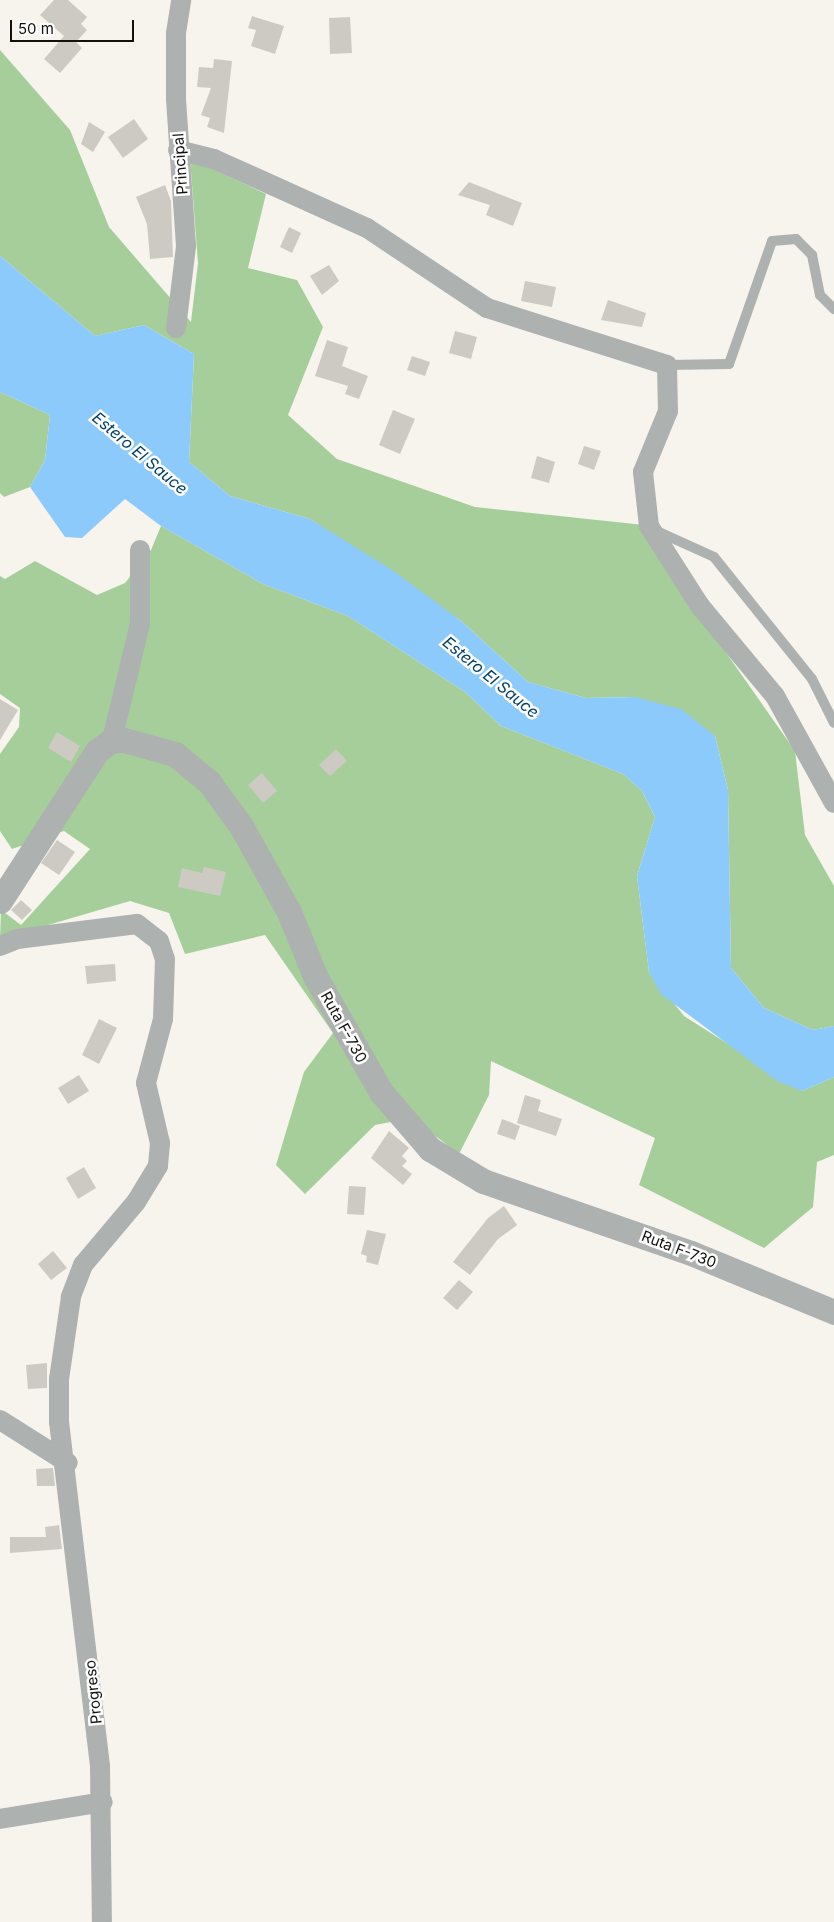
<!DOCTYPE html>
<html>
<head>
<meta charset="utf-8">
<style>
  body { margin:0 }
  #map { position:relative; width:834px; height:1922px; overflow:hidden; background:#f7f4ed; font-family:Inter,sans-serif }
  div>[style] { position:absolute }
  .green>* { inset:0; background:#a5ce9b }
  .water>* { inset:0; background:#8dcafc }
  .building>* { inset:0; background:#cdcac4 }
  .service>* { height:10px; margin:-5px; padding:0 5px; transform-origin:5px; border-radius:5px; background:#adb1af }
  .minor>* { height:20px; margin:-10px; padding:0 10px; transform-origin:10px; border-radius:10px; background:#adb1af }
  .tertiary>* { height:25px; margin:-12.5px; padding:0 12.5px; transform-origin:12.5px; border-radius:12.5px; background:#adb1af }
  span { translate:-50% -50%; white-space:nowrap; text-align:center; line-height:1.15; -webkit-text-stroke:5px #fff; paint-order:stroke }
  .street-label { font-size:15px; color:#12110f }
  .water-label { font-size:16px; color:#014168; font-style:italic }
  .scale { position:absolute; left:10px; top:20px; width:124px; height:22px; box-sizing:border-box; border:2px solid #12110f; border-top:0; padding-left:6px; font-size:15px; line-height:18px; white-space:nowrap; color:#12110f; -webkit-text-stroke:4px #fff; paint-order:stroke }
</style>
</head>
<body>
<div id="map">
  <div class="green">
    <i style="clip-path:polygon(0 50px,70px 130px,109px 227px,191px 322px,198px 263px,190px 158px,266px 194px,248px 268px,297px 280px,323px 327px,288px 415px,337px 459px,475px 507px,644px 525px,701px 617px,795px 751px,805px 835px,834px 886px,834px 1026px,813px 1030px,764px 1008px,731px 968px,728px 790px,715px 736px,634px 697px,586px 698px,528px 682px,460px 620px,310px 519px,230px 496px,189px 462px,194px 354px,144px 325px,95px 336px,0 256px)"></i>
    <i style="clip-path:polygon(0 392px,50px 415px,45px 460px,30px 487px,4px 497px,0 493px)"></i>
    <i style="clip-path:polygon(161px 526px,263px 584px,348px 616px,465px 692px,501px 726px,623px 774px,642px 791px,655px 817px,637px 876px,649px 972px,684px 1016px,802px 1091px,834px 1077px,834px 1155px,817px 1162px,813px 1207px,764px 1248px,639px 1185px,655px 1138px,491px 1061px,489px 1095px,459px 1154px,412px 1118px,375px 1125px,305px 1194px,276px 1165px,304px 1072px,333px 1033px,265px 935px,185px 954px,169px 913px,130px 901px,0 939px,1px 910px,21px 925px,90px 849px,64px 831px,12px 849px,0 831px,0 754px,19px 727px,20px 708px,0 694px,0 576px,5px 579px,35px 561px,97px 595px,125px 583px,151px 550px)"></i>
  </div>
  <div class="water">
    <i style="clip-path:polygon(0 256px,95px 336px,144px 325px,194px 354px,189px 462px,230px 496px,310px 519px,392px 570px,460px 620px,528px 682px,586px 698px,634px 697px,681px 709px,715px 736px,728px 790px,731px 968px,764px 1008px,813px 1030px,834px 1026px,834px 1077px,802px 1091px,777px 1081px,661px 994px,649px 972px,637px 876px,655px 817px,642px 791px,623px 774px,501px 726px,465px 692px,348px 616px,263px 584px,161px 526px,125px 499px,82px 538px,65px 537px,30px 487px,45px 460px,50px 415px,0 392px)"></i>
  </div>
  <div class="building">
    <i style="clip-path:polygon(54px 0,68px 0,87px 17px,81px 24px,87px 30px,76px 42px,82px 48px,60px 73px,44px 59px,64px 36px,40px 15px)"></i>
    <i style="clip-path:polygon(252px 16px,284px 26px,275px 54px,251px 46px,256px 30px,248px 28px)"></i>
    <i style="clip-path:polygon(350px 17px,352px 53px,330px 54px,329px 18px)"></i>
    <i style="clip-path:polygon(214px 59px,232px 61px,224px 133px,207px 127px,210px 118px,201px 115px,211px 88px,197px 87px,199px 67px,213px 68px)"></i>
    <i style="clip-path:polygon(134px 119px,148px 139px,123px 158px,108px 137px)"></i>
    <i style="clip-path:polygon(89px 122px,105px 132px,93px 152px,81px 144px)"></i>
    <i style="clip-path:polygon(469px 182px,522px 203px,513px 226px,486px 215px,490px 205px,458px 195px)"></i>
    <i style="clip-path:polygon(165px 185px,171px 201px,173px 257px,150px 259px,147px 224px,136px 197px)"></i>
    <i style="clip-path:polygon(289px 227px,301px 233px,292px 253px,280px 247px)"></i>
    <i style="clip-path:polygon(329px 265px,339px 281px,322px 295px,310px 276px)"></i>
    <i style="clip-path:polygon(525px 281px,556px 287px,552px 307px,521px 301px)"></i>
    <i style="clip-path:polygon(608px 300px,646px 313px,642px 327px,601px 320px)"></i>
    <i style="clip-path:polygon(455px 331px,477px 337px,471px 359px,449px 353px)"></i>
    <i style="clip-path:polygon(327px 340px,348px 347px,342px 366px,368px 376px,359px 399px,345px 394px,348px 386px,315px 376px)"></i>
    <i style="clip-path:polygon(412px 356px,430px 362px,425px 376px,407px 370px)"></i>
    <i style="clip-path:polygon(393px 410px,415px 419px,400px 454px,379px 445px)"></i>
    <i style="clip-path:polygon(584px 446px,601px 451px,594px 470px,578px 464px)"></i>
    <i style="clip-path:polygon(537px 456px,555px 462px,549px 483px,531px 478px)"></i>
    <i style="clip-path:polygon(0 699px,18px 710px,0 740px)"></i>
    <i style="clip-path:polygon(57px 732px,80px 746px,71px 762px,48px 748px)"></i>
    <i style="clip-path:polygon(336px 749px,347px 761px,330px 776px,319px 765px)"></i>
    <i style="clip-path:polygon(262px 773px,277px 791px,263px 803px,248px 785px)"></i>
    <i style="clip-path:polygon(57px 840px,75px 852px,59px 875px,41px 863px)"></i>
    <i style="clip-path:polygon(204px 867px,226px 872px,220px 896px,178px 887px,182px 868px,202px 873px)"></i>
    <i style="clip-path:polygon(21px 900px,32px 910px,22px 920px,11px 910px)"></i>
    <i style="clip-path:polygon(115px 964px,116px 981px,87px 984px,85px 966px)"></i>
    <i style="clip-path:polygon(99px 1019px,117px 1028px,99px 1064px,82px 1055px)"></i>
    <i style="clip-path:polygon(79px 1075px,89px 1091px,68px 1104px,58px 1088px)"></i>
    <i style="clip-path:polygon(525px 1095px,541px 1100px,538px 1111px,562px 1119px,556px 1136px,517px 1123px)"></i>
    <i style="clip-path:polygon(502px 1119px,520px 1126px,515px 1140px,497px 1134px)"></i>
    <i style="clip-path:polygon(389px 1131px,409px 1148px,402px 1156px,407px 1161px,402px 1166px,412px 1174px,403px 1185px,371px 1158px)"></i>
    <i style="clip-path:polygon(84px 1167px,96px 1188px,78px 1199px,66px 1178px)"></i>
    <i style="clip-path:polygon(349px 1186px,366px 1187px,364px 1215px,347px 1214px)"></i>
    <i style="clip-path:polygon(504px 1206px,517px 1225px,498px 1239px,470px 1275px,453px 1262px,488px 1218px)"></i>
    <i style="clip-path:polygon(367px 1230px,386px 1234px,378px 1265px,366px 1262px,367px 1256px,361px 1254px)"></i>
    <i style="clip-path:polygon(53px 1251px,67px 1268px,51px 1280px,38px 1264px)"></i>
    <i style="clip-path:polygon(459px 1280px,473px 1292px,457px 1310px,443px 1298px)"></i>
    <i style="clip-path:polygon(47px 1363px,47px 1388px,28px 1389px,26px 1365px)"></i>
    <i style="clip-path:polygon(53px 1468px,55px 1486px,37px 1486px,36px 1469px)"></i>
    <i style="clip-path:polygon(59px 1525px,62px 1549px,10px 1553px,10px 1537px,46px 1537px,45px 1527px)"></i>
  </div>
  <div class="service">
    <i style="left:667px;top:365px;width:62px;rotate:-0.9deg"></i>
    <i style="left:729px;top:364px;width:130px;rotate:-70.7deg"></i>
    <i style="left:772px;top:241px;width:24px;rotate:-5deg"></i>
    <i style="left:796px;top:239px;width:23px;rotate:45deg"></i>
    <i style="left:812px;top:255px;width:41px;rotate:78.7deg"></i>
    <i style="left:820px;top:295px;width:20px;rotate:45deg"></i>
    <i style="left:659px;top:532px;width:60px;rotate:24.4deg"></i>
    <i style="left:714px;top:557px;width:156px;rotate:51.2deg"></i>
    <i style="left:812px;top:679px;width:49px;rotate:63.4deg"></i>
  </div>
  <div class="minor">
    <i style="left:178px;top:150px;width:37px;rotate:14deg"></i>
    <i style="left:214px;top:159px;width:168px;rotate:24.3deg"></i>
    <i style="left:367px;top:228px;width:144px;rotate:33.7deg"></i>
    <i style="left:487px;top:308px;width:189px;rotate:17.6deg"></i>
    <i style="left:667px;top:365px;width:46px;rotate:88.8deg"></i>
    <i style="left:668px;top:411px;width:66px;rotate:112.3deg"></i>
    <i style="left:643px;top:472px;width:54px;rotate:83.7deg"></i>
    <i style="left:649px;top:526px;width:95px;rotate:57.5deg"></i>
    <i style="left:700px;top:606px;width:117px;rotate:50.2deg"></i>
    <i style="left:775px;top:696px;width:122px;rotate:61.1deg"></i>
    <i style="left:176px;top:328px;width:83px;rotate:-83deg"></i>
    <i style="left:186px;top:246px;width:147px;rotate:-93.9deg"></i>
    <i style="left:176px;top:99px;width:66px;rotate:-90deg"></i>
    <i style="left:176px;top:33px;width:33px;rotate:-81deg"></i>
    <i style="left:112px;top:740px;width:120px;rotate:-76.5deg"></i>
    <i style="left:140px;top:623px;width:73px;rotate:-90deg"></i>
    <i style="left:0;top:946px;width:18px;rotate:-22deg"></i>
    <i style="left:17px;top:939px;width:121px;rotate:-7.1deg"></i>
    <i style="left:137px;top:924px;width:28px;rotate:38deg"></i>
    <i style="left:159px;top:941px;width:19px;rotate:72deg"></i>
    <i style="left:165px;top:959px;width:60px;rotate:91.9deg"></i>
    <i style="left:163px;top:1019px;width:66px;rotate:104.9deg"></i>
    <i style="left:146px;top:1083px;width:62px;rotate:76.9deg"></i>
    <i style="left:160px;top:1143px;width:23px;rotate:95deg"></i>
    <i style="left:158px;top:1166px;width:42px;rotate:121.4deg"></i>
    <i style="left:136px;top:1202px;width:82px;rotate:130.1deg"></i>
    <i style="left:83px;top:1265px;width:34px;rotate:111deg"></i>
    <i style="left:71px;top:1297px;width:83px;rotate:98.3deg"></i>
    <i style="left:59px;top:1379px;width:43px;rotate:90deg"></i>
    <i style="left:59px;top:1422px;width:347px;rotate:83.2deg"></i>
    <i style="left:100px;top:1767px;width:155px;rotate:89.3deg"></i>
    <i style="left:0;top:1420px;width:80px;rotate:32.3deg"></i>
    <i style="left:0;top:1819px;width:104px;rotate:-9.4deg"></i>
  </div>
  <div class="tertiary">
    <i style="left:0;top:901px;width:179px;rotate:-57.1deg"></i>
    <i style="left:97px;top:751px;width:19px;rotate:-36deg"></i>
    <i style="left:112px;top:740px;width:12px"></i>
    <i style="left:124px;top:740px;width:53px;rotate:15.4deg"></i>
    <i style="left:175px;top:754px;width:44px;rotate:39.5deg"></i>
    <i style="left:209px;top:782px;width:54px;rotate:54deg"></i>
    <i style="left:241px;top:826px;width:98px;rotate:60.8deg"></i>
    <i style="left:289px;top:912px;width:71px;rotate:67.8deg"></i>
    <i style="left:316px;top:978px;width:131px;rotate:60.3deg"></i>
    <i style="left:381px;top:1092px;width:75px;rotate:49.3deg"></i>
    <i style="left:430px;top:1149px;width:62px;rotate:31.1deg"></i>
    <i style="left:483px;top:1181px;width:220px;rotate:19.1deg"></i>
    <i style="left:691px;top:1253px;width:155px;rotate:22.4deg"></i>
  </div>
  <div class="street-label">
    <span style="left:180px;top:164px;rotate:-94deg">Principal</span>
    <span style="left:344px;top:1027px;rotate:61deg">Ruta F-730</span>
    <span style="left:679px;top:1249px;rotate:21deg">Ruta F-730</span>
    <span style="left:93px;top:1692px;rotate:-96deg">Progreso</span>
  </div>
  <div class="water-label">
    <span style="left:140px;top:453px;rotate:40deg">Estero El Sauce</span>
    <span style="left:491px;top:677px;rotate:39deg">Estero El Sauce</span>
  </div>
  <div class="scale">50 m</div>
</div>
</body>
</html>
